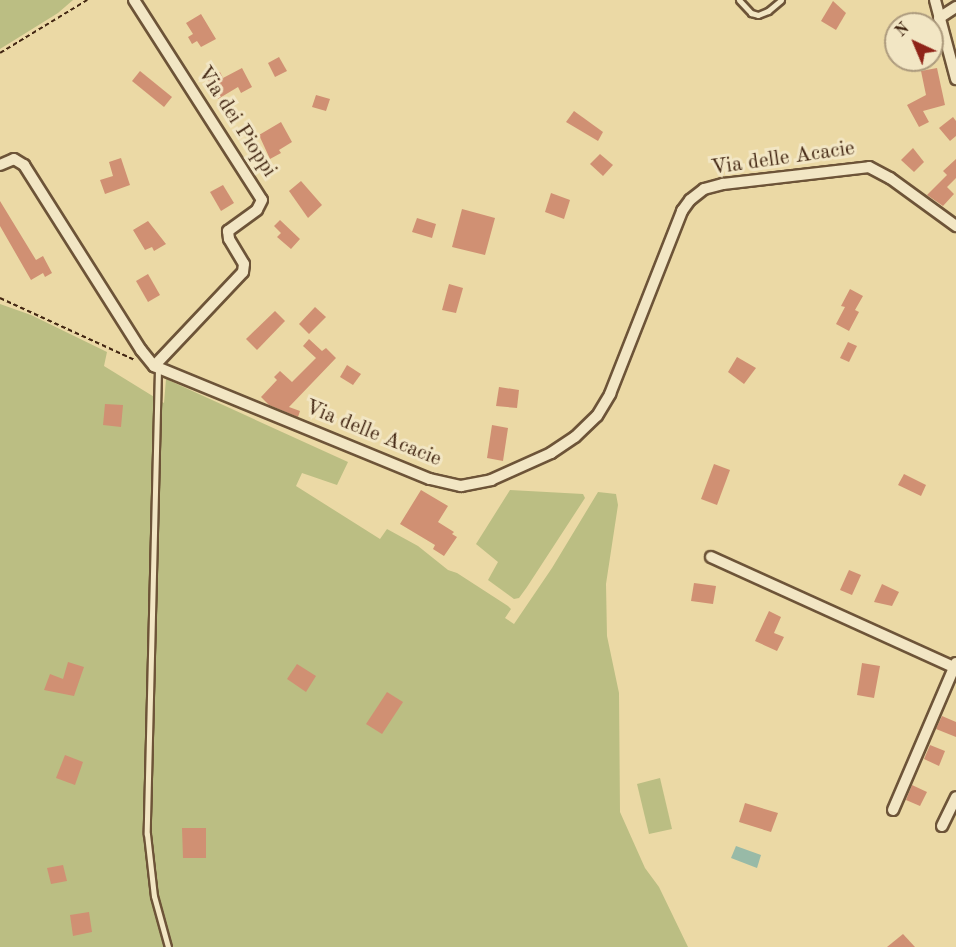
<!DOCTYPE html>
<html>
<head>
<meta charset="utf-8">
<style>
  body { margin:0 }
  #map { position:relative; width:956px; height:947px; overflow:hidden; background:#ebd9a5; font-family:"Old Standard TT",serif }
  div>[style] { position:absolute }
  .green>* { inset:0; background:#bbbe83 }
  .water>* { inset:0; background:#98baa7 }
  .building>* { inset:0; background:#d09073 }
  .path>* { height:1.5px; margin-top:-0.75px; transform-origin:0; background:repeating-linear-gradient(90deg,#432713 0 4.5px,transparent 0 7.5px) }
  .roads { filter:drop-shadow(2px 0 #6d5438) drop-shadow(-2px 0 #6d5438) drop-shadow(0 2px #6d5438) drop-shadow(0 -2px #6d5438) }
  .lane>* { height:5px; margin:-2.5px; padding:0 2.5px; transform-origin:2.5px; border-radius:2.5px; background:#f2e6c4 }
  .street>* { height:10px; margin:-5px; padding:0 5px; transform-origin:5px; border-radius:5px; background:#f2e6c4 }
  span { translate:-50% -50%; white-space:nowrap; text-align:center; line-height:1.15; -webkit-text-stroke:6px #f2e6c4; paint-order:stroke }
  .street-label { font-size:21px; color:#432713 }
  .north { position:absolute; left:884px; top:12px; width:60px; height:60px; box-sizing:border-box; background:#f2e6c4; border:2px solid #ac9a7d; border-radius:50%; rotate:316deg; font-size:16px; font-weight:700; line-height:24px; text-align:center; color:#432713 }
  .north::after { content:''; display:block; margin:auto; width:21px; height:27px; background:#8f2418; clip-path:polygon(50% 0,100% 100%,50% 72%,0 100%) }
</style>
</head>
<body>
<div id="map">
  <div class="green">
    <i style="clip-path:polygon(0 0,73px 0,58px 13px,0 49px)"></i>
    <i style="clip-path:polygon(0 304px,31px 315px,107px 352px,104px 366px,164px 403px,166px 379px,348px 462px,337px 485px,302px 473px,296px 486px,380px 539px,387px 529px,418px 546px,448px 570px,457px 573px,508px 606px,511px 609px,505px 618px,514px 624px,552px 568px,598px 492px,616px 494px,618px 505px,606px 584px,607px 636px,619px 693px,620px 812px,645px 868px,659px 887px,688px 947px,0 947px)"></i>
    <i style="clip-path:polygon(510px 490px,583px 494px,585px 498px,527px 587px,519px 598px,514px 599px,488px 580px,498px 562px,476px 544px)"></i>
    <i style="clip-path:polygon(660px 778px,672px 829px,649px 834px,637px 784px)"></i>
  </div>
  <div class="water">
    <i style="clip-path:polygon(736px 846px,761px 855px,757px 868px,731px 858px)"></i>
  </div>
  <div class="building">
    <i style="clip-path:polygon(833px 1px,846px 13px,836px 30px,821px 21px)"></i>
    <i style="clip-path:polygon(201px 14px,216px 39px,201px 47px,197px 41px,192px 44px,188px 37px,193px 34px,186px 23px)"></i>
    <i style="clip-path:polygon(279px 57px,287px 71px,275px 77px,268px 63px)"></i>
    <i style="clip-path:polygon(242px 68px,252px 87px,241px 93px,238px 87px,218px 99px,207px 79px,220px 72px,223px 78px)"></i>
    <i style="clip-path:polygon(937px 68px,945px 105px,923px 111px,929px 122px,919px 127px,907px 105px,926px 95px,921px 71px)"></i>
    <i style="clip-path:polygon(140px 71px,172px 97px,164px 107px,132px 81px)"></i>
    <i style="clip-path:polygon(316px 95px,330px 99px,326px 111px,312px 107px)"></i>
    <i style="clip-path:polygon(574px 111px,603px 132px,598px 141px,566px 122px)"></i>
    <i style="clip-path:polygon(953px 117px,956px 121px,956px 136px,950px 141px,939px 128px)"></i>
    <i style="clip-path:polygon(281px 122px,292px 142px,279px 150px,281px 153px,270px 159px,259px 135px)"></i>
    <i style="clip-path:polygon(913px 148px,924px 162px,914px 172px,901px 160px)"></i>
    <i style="clip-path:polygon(600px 154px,613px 165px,603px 176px,590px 164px)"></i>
    <i style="clip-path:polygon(121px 158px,130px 185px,105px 194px,100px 180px,113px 176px,109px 162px)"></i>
    <i style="clip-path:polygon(956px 159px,956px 178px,947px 187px,954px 194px,943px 206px,927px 195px,947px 175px,943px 171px)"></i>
    <i style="clip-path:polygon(301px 181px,322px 205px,308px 218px,289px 191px)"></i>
    <i style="clip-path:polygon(223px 185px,234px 203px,221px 211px,210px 192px)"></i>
    <i style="clip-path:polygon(551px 193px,570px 200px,564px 219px,545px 212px)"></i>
    <i style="clip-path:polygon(0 201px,36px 260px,43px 256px,52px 273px,45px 277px,43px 273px,31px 280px,0 226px)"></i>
    <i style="clip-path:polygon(462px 209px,495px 218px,485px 255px,452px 247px)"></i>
    <i style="clip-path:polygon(417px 218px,436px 224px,432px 238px,412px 232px)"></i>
    <i style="clip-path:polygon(280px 220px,300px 239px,291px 249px,277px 237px,281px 233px,274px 226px)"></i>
    <i style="clip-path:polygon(148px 221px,166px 244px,154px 251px,152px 247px,145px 250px,133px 230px)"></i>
    <i style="clip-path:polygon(148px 274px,160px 295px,148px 302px,136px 281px)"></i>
    <i style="clip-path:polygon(449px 284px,463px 288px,456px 313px,442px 310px)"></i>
    <i style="clip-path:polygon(850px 289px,863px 296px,855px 310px,859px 312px,849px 331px,836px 324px,845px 307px,841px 306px)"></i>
    <i style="clip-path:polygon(315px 307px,326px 317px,309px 334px,299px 324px)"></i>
    <i style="clip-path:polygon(275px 311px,285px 321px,257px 350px,246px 339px)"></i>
    <i style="clip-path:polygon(309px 339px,322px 351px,326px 348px,336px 358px,289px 407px,300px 411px,298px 417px,269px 405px,261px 397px,277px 380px,274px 377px,280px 371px,292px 382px,316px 358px,303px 346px)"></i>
    <i style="clip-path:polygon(848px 342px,857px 346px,849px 362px,840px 358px)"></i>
    <i style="clip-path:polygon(737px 357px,756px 368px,744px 384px,728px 372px)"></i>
    <i style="clip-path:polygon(347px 365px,361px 374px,353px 385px,340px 377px)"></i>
    <i style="clip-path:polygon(499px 387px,519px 390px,517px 408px,496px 406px)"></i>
    <i style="clip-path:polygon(105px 404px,123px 405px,121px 427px,103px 425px)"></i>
    <i style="clip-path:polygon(492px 425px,508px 428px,503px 461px,487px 458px)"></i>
    <i style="clip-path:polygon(714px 464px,730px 470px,717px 505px,701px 499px)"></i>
    <i style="clip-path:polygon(904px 474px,926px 485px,921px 496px,898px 485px)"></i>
    <i style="clip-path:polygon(421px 490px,448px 506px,438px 522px,454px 532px,452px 534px,457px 537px,444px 556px,433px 549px,435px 545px,400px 524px)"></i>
    <i style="clip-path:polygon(849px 570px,861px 575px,852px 595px,840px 590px)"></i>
    <i style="clip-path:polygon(694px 583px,716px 586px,713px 604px,691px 601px)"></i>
    <i style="clip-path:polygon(882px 584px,899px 592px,892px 606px,874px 602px)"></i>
    <i style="clip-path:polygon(769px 611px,781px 617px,774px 633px,784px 637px,777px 651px,755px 641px)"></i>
    <i style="clip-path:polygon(68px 662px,84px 667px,74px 696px,44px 690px,50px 674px,63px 679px)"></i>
    <i style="clip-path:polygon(862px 663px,880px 666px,874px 698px,857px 695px)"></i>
    <i style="clip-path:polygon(297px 664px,316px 676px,306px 692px,287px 679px)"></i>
    <i style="clip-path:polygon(387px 692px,403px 702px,382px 734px,366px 724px)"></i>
    <i style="clip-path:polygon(942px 716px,956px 722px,956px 737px,936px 729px)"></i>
    <i style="clip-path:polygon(930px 745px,945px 751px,939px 766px,924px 759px)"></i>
    <i style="clip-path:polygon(65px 755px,83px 762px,75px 785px,56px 778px)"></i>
    <i style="clip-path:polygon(912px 785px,927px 792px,920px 806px,906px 800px)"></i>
    <i style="clip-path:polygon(745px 803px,778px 813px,771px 832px,739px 822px)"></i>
    <i style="clip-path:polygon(182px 828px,206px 828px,206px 858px,183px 858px)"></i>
    <i style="clip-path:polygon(63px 865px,67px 881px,51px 884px,47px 868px)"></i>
    <i style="clip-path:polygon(89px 912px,92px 932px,73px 936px,70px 915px)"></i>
    <i style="clip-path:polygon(903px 934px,915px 947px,887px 947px)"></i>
  </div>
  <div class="path">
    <i style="left:0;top:53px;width:102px;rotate:-31.3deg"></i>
    <i style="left:0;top:298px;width:149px;rotate:24.7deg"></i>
  </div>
  <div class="roads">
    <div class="lane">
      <i style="left:739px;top:0;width:18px;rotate:47deg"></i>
      <i style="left:751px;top:13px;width:7px;rotate:16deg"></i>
      <i style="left:758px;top:15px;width:11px;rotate:-22deg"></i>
      <i style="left:768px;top:11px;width:17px;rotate:-40deg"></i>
      <i style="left:158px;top:369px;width:465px;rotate:91.4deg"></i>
      <i style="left:147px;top:834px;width:62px;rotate:83.6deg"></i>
      <i style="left:154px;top:896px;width:53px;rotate:74.6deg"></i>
    </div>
    <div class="street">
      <i style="left:134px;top:0;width:237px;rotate:57.4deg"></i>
      <i style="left:262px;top:200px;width:11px;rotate:117deg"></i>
      <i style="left:257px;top:210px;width:36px;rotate:144deg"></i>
      <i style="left:228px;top:231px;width:8px;rotate:83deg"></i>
      <i style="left:229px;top:239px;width:29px;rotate:59deg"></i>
      <i style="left:244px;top:264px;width:8px;rotate:97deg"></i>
      <i style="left:243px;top:272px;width:129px;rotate:133.4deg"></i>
      <i style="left:935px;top:0;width:82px;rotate:75.1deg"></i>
      <i style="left:939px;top:18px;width:20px;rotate:-33deg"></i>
      <i style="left:0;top:165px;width:15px;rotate:-23deg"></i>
      <i style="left:14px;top:159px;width:12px;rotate:31deg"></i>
      <i style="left:24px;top:165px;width:219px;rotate:57.7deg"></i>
      <i style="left:141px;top:350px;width:21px;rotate:51deg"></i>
      <i style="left:154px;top:366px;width:298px;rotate:22.3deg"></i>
      <i style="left:430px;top:479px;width:32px;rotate:13deg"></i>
      <i style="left:461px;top:486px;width:31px;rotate:-11deg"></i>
      <i style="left:491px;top:480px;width:66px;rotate:-24.2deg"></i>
      <i style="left:551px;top:453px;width:29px;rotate:-34deg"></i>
      <i style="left:575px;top:437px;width:30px;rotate:-44deg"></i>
      <i style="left:597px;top:416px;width:26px;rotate:-59deg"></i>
      <i style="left:610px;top:394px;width:197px;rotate:-68.5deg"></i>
      <i style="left:682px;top:211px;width:14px;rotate:-54deg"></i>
      <i style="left:690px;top:200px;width:18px;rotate:-38deg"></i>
      <i style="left:704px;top:189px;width:20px;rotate:-15deg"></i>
      <i style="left:723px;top:184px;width:147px;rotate:-6.6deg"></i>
      <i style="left:869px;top:167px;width:24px;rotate:28deg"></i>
      <i style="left:890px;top:178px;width:82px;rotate:36deg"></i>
      <i style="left:711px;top:557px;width:267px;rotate:24.4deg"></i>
      <i style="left:893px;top:810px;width:160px;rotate:-66.8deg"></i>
      <i style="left:942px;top:826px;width:32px;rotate:-64deg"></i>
    </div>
  </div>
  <div class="street-label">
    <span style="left:236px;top:122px;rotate:57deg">Via dei Pioppi</span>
    <span style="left:783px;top:159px;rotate:-8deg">Via delle Acacie</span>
    <span style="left:373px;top:434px;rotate:22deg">Via delle Acacie</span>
  </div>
  <div class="north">N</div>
</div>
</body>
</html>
